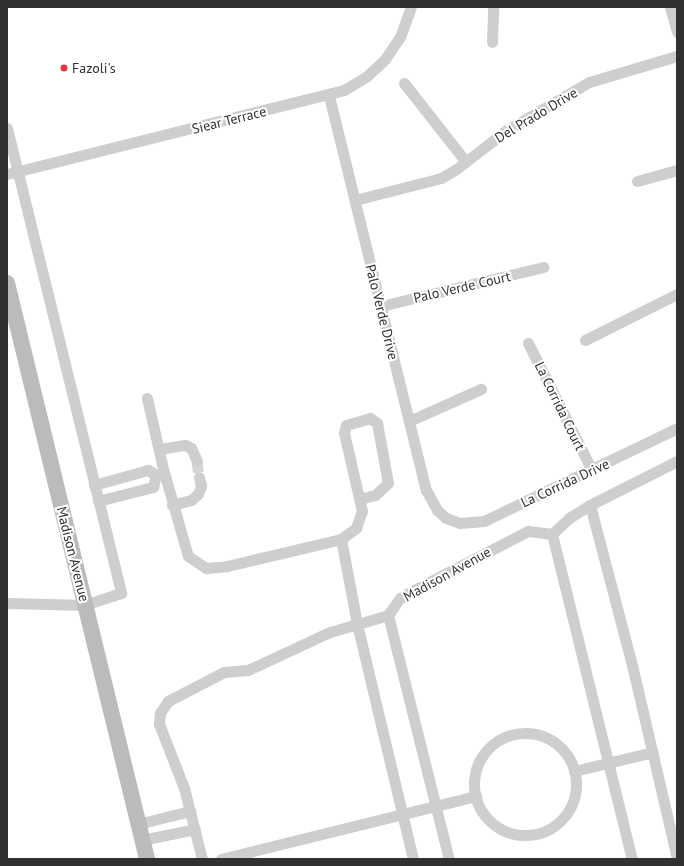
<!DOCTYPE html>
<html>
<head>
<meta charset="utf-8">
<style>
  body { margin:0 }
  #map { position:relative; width:684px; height:866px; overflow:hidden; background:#fff; font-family:"PT Sans",sans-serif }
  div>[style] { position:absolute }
  .street-tunnel>* { height:11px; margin-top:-5.5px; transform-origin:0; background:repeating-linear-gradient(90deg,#d6d6d6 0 11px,transparent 0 16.5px) }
  .street>* { height:11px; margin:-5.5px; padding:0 5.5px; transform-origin:5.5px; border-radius:5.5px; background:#cecece }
  .street>.ring { margin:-5.5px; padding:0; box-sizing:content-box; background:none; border:11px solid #cecece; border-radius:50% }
  .secondary>* { height:16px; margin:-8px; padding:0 8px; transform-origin:8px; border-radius:8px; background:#bbb }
  .dots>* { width:11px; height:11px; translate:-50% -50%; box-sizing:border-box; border:2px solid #fff; border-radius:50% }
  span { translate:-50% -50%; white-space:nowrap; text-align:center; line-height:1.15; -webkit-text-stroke:4px #fff; paint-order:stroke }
  .poi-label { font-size:14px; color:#313131 }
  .left { translate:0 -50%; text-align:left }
  .street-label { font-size:14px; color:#313131 }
  .frame { position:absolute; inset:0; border:8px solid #313131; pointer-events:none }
</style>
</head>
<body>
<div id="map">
  <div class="street-tunnel">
    <i style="left:197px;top:461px;width:16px;rotate:83deg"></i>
  </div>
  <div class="street">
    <i style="left:670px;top:7px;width:26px;rotate:74deg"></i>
    <i style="left:492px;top:42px;width:35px;rotate:-88deg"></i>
    <i style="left:404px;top:83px;width:100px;rotate:51.9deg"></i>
    <i style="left:329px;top:96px;width:406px;rotate:76.2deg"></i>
    <i style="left:426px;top:490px;width:23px;rotate:61deg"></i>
    <i style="left:437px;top:510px;width:12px;rotate:42deg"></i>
    <i style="left:446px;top:518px;width:15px;rotate:20deg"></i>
    <i style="left:460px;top:523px;width:24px;rotate:-5deg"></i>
    <i style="left:484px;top:521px;width:214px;rotate:-25.7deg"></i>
    <i style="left:7px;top:128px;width:479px;rotate:76.2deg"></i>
    <i style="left:121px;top:593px;width:38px;rotate:162deg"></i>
    <i style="left:85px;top:605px;width:78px;rotate:-178.5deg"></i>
    <i style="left:7px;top:174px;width:347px;rotate:-14deg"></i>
    <i style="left:344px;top:90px;width:27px;rotate:-31deg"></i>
    <i style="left:367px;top:76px;width:25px;rotate:-43deg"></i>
    <i style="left:385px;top:59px;width:27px;rotate:-56deg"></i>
    <i style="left:400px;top:37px;width:32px;rotate:-70deg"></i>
    <i style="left:637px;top:181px;width:41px;rotate:-15.4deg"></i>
    <i style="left:355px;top:200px;width:89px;rotate:-14.3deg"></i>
    <i style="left:441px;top:178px;width:16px;rotate:-30deg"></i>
    <i style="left:455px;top:170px;width:66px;rotate:-37.6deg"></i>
    <i style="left:507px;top:130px;width:95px;rotate:-30.3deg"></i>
    <i style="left:589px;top:82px;width:92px;rotate:-16.5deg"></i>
    <i style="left:381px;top:306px;width:167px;rotate:-13.5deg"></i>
    <i style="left:585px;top:340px;width:103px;rotate:-26.6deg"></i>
    <i style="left:528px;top:343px;width:142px;rotate:63.3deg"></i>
    <i style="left:409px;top:421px;width:79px;rotate:-24deg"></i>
    <i style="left:159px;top:449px;width:26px;rotate:-9deg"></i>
    <i style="left:185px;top:445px;width:7px;rotate:27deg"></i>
    <i style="left:191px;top:448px;width:14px;rotate:65deg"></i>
    <i style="left:164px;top:472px;width:87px;rotate:74.1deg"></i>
    <i style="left:188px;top:556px;width:22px;rotate:34deg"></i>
    <i style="left:206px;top:568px;width:21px;rotate:-5deg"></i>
    <i style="left:227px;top:566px;width:117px;rotate:-13.3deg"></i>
    <i style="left:341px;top:539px;width:86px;rotate:79.3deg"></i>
    <i style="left:357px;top:624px;width:242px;rotate:76.6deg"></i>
    <i style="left:94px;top:485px;width:56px;rotate:-15.5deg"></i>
    <i style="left:148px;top:470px;width:9px;rotate:32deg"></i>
    <i style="left:156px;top:475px;width:8px;rotate:-14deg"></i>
    <i style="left:164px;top:473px;width:77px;rotate:-102.8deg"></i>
    <i style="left:98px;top:501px;width:57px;rotate:-14.3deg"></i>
    <i style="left:153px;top:487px;width:12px;rotate:-76deg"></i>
    <i style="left:172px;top:505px;width:20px;rotate:-15deg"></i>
    <i style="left:191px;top:500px;width:9px;rotate:-41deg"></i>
    <i style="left:198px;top:494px;width:9px;rotate:-69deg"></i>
    <i style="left:201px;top:486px;width:9px;rotate:-103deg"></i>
    <i style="left:590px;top:505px;width:165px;rotate:75.3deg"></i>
    <i style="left:632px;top:665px;width:198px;rotate:76.9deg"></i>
    <i style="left:552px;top:534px;width:335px;rotate:76.2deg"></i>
    <i style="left:341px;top:539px;width:19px;rotate:-36deg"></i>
    <i style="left:356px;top:528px;width:18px;rotate:-71deg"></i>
    <i style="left:362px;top:511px;width:80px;rotate:-103deg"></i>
    <i style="left:344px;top:433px;width:8px;rotate:-76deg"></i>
    <i style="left:346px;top:425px;width:25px;rotate:-16deg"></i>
    <i style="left:370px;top:418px;width:9px;rotate:36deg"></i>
    <i style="left:377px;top:423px;width:61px;rotate:79.6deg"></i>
    <i style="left:388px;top:483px;width:18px;rotate:137deg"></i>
    <i style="left:375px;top:495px;width:16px;rotate:165deg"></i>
    <i style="left:388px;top:615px;width:252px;rotate:76deg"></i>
    <i class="ring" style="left:474px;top:733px;width:91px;height:91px"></i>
    <i style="left:574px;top:771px;width:81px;rotate:-13.5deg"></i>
    <i style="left:138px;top:824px;width:54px;rotate:-14deg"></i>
    <i style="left:142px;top:840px;width:54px;rotate:-11.7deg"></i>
    <i style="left:202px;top:859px;width:73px;rotate:-104.2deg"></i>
    <i style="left:184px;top:788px;width:69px;rotate:-111.3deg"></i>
    <i style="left:159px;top:724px;width:11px;rotate:-85deg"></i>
    <i style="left:160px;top:713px;width:14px;rotate:-56deg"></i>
    <i style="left:168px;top:701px;width:63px;rotate:-27.4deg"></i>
    <i style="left:224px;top:672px;width:24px;rotate:-5deg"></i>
    <i style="left:248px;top:670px;width:90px;rotate:-24.9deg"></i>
    <i style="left:330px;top:632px;width:60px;rotate:-16.3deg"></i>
    <i style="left:388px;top:615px;width:21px;rotate:-55deg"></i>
    <i style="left:400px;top:598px;width:16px;rotate:-30deg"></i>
    <i style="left:414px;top:590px;width:128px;rotate:-27.4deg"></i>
    <i style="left:528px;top:531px;width:24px;rotate:7deg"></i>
    <i style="left:552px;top:534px;width:23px;rotate:-43deg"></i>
    <i style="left:569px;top:518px;width:25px;rotate:-32deg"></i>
    <i style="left:590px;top:505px;width:97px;rotate:-26.8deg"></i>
    <i style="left:221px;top:859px;width:263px;rotate:-13.9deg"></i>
  </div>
  <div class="secondary">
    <i style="left:7px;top:283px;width:593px;rotate:76.34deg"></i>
  </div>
  <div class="dots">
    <i style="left:64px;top:68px;background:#e4363e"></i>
  </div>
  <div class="poi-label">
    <span class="left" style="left:72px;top:68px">Fazoli's</span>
  </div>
  <div class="street-label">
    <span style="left:536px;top:115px;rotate:-31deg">Del Prado Drive</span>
    <span style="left:229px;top:120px;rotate:-14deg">Siear Terrace</span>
    <span style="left:462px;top:287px;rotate:-13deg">Palo Verde Court</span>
    <span style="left:382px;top:312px;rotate:76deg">Palo Verde Drive</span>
    <span style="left:560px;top:406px;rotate:64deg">La Corrida Court</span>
    <span style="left:565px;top:483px;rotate:-25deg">La Corrida Drive</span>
    <span style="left:73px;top:554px;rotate:76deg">Madison Avenue</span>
    <span style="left:447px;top:574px;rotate:-29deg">Madison Avenue</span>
  </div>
  <div class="frame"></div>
</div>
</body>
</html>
